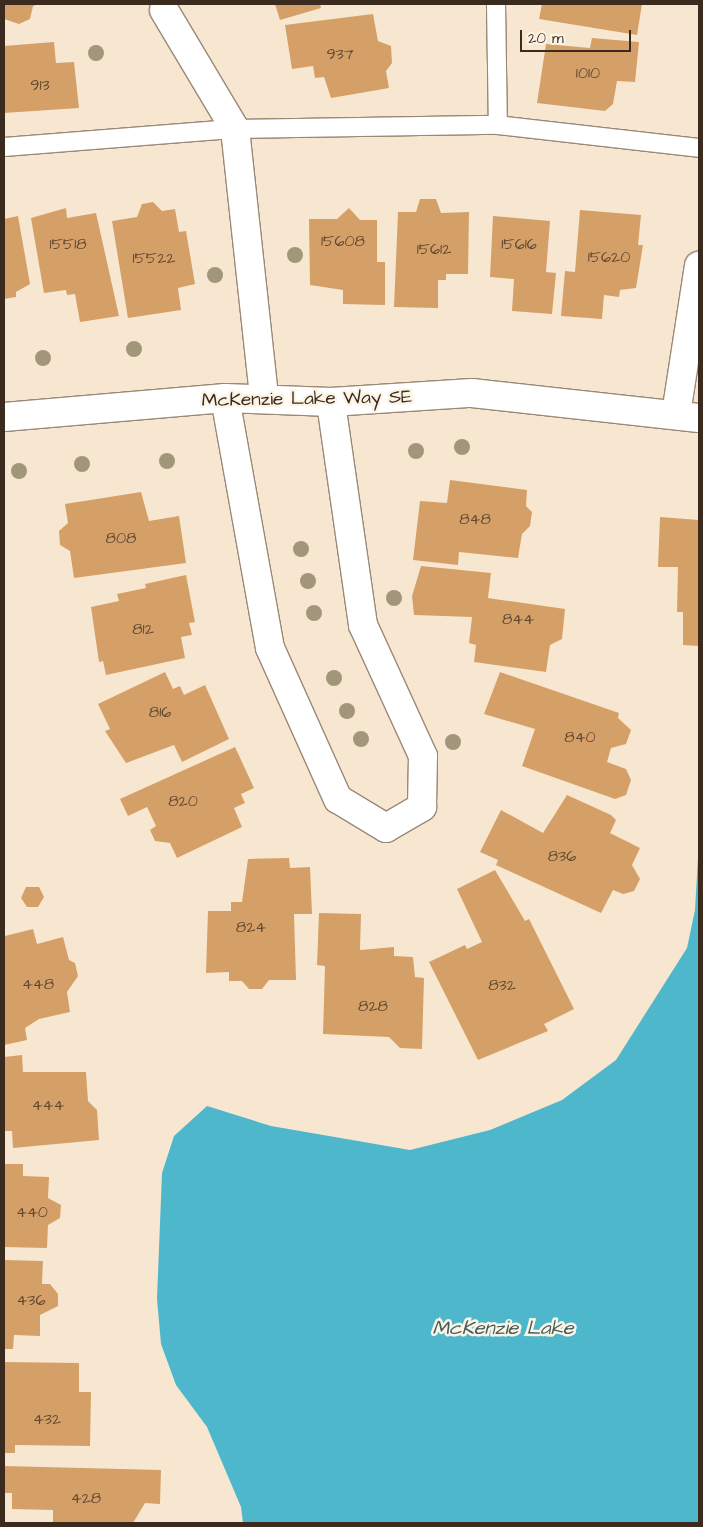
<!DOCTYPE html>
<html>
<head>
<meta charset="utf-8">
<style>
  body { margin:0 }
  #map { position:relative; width:703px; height:1527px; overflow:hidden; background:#f8e7d0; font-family:"Architects Daughter",sans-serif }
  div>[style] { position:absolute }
  .water>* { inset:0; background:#4eb7cc }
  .building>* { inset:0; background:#d5a068 }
  .roads { filter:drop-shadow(1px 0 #9a8877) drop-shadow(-1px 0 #9a8877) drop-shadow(0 1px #9a8877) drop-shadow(0 -1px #9a8877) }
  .service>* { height:18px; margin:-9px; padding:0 9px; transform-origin:9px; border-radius:9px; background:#fff }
  .minor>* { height:28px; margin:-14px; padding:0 14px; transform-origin:14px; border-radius:14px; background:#fff }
  .tertiary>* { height:28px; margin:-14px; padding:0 14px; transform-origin:14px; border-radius:14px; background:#fff }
  .trees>* { width:16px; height:16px; margin:-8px; border-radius:50%; background:#a1967a }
  span { translate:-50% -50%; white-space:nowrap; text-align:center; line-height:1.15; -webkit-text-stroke:5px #fcf5e5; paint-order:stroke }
  .number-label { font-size:16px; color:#624830 }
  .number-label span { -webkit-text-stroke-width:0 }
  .street-label { font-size:19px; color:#3b2a1e }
  .water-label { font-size:20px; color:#425b5b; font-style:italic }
  .frame { position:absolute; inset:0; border:5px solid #3b2a1e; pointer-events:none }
  .scale { position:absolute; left:520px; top:30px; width:111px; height:22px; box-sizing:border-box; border:2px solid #3b2a1e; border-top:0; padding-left:6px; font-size:15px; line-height:18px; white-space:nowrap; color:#3b2a1e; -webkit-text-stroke:4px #fcf5e5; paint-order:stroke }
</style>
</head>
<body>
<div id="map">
  <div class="water">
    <i style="clip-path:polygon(699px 840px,699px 1523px,243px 1523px,241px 1507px,207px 1427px,176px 1385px,161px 1344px,157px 1299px,162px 1173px,174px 1136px,207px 1106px,271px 1126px,410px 1150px,490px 1130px,562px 1100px,616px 1060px,687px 948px,695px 910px)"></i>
  </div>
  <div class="building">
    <i style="clip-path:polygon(4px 4px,39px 4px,33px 6px,30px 19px,19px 24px,4px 19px)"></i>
    <i style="clip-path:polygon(275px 4px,320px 4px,321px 8px,280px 20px)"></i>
    <i style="clip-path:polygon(542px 4px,642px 4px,637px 35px,539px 19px)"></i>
    <i style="clip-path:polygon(373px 14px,378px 41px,391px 46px,392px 63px,386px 71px,389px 88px,331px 98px,324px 77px,315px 78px,313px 66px,292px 69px,285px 25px)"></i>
    <i style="clip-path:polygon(592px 38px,639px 42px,635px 82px,617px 81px,613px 104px,605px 111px,537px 103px,546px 44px,590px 48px)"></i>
    <i style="clip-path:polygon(54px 42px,56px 63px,74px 62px,79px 108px,4px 113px,4px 46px)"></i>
    <i style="clip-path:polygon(420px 199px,436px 199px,441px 213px,469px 212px,468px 274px,446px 274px,446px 280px,438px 280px,438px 308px,394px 307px,398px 212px,416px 212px)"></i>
    <i style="clip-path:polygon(153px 202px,162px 211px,175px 209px,179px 232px,186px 231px,195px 284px,178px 288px,181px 310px,128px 318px,112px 221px,137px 217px,142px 204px)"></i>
    <i style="clip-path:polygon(66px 208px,67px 218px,96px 213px,119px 316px,80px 322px,75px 294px,67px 295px,66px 290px,44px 293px,31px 218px)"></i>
    <i style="clip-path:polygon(349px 208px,360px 220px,377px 220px,377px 262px,385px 262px,385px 305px,343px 304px,343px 290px,310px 285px,309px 219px,337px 219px)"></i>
    <i style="clip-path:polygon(580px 210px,641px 215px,638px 245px,643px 245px,636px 288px,620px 290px,619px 297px,604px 295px,602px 319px,561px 316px,565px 271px,575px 272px)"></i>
    <i style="clip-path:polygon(18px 216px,30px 284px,16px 292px,16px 297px,4px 299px,4px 219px)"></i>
    <i style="clip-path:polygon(493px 216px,550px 221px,546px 272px,556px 273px,552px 314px,512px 311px,514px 279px,490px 277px)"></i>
    <i style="clip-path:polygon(450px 480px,527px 490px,526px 506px,532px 512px,530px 526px,522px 534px,518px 558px,459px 552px,458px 565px,413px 560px,420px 501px,447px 503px)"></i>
    <i style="clip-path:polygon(141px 492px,149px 521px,179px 516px,186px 563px,74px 578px,70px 551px,60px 545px,59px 531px,68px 523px,65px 504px)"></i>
    <i style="clip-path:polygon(660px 517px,699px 520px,699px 646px,683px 645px,683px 612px,677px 612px,678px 567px,658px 567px)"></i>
    <i style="clip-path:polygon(421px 566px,491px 573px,488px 598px,565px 609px,562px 639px,550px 645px,546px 672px,474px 662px,476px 645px,469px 643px,472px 617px,414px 615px,412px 596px)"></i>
    <i style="clip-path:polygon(186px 575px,195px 622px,189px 623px,192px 635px,181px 637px,185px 658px,106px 675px,103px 661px,99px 662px,91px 607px,119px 601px,117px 594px,146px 588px,145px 584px)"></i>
    <i style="clip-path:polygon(165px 672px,173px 689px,180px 686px,184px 695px,205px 685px,229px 739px,182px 762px,174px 745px,126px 763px,105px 731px,110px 729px,98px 704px)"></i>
    <i style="clip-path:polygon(500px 672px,619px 713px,618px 718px,631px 730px,626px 744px,611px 748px,607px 762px,626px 769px,631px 780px,626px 795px,615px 799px,522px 766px,535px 729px,484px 714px)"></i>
    <i style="clip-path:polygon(235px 747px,254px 788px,241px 794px,245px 803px,234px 808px,242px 827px,177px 858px,170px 843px,155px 841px,150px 830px,156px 826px,147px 807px,128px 816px,120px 799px)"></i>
    <i style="clip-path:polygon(567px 795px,611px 815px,616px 820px,610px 833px,640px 848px,632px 865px,640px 879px,634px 891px,623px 894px,613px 890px,601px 913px,496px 865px,498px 860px,480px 852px,501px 810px,543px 833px)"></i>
    <i style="clip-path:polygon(289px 858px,290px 868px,310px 867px,312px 914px,294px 914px,296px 980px,269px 980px,262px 989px,249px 989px,242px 981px,229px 981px,229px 972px,206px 973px,208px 911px,231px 911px,231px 902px,242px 902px,248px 859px)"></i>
    <i style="clip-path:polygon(495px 870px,525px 921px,529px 919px,574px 1009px,544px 1024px,548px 1031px,478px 1060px,429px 962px,465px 945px,467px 949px,482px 942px,457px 889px)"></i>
    <i style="clip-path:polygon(26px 887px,39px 887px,44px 897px,38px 907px,27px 907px,21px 898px)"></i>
    <i style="clip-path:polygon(319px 913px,361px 914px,360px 950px,394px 947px,394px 956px,413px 957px,415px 977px,424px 978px,422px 1049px,400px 1048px,389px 1037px,323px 1034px,325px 966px,317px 965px)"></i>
    <i style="clip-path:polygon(33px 929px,37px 944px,63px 937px,69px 960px,75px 963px,78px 976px,67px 992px,70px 1012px,39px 1019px,25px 1028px,27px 1040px,4px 1045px,5px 936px)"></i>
    <i style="clip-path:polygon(22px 1055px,23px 1072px,86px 1072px,88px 1101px,97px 1110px,99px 1140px,13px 1148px,12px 1131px,5px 1131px,4px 1057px)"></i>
    <i style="clip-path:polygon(4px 1164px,23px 1164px,23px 1176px,49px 1177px,48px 1198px,61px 1205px,60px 1218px,48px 1225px,47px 1248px,4px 1247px)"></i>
    <i style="clip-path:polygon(4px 1260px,43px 1261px,42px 1284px,50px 1284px,58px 1294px,58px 1306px,40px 1315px,40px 1336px,14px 1335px,13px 1349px,4px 1349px)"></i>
    <i style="clip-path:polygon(4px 1362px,79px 1363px,79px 1392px,91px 1392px,90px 1446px,15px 1445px,15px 1453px,4px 1453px)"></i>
    <i style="clip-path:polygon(4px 1466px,161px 1470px,160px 1504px,145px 1503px,133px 1523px,53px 1523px,53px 1510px,12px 1509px,12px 1493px,4px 1493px)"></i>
  </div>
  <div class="roads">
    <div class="service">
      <i style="left:496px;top:4px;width:121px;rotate:89.1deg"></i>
      <i style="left:4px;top:147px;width:232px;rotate:-4.5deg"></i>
      <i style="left:235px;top:129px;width:263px;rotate:-0.9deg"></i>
      <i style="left:498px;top:125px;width:202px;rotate:6.5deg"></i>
    </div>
    <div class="minor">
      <i style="left:164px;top:10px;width:139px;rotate:59.2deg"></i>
      <i style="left:235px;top:129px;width:271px;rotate:83.8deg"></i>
      <i style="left:225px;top:398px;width:254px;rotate:79.8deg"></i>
      <i style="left:270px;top:648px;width:166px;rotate:65.8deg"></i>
      <i style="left:338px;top:799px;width:56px;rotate:31.1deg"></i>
      <i style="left:386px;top:828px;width:42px;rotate:-30.3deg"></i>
      <i style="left:422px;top:807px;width:51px;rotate:-88.9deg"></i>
      <i style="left:423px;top:756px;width:144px;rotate:-114.6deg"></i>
      <i style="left:363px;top:625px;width:225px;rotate:-98.2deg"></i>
      <i style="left:676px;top:414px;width:150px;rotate:-81.2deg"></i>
    </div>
    <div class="tertiary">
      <i style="left:4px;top:417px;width:222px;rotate:-4.9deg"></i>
      <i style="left:225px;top:398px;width:106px;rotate:2.2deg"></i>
      <i style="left:331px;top:402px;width:141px;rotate:-3.7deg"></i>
      <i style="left:472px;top:393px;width:228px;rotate:6.3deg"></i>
    </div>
  </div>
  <div class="trees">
    <i style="left:96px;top:53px"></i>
    <i style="left:295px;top:255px"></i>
    <i style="left:215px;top:275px"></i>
    <i style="left:134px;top:349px"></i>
    <i style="left:43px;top:358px"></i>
    <i style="left:462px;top:447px"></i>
    <i style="left:416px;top:451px"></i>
    <i style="left:167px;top:461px"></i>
    <i style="left:82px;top:464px"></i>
    <i style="left:19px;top:471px"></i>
    <i style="left:301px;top:549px"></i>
    <i style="left:308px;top:581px"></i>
    <i style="left:394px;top:598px"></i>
    <i style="left:314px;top:613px"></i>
    <i style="left:334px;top:678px"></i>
    <i style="left:347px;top:711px"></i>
    <i style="left:361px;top:739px"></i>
    <i style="left:453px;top:742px"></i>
  </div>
  <div class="number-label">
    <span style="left:340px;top:54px">937</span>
    <span style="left:588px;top:73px">1010</span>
    <span style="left:40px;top:85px">913</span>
    <span style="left:343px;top:241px">15608</span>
    <span style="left:68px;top:244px">15518</span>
    <span style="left:519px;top:244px">15616</span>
    <span style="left:434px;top:249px">15612</span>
    <span style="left:609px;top:257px">15620</span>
    <span style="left:154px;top:258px">15522</span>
    <span style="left:475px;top:519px">848</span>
    <span style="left:121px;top:538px">808</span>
    <span style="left:518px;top:619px">844</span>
    <span style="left:143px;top:629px">812</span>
    <span style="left:160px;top:712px">816</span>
    <span style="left:580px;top:737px">840</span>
    <span style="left:183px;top:801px">820</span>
    <span style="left:562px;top:856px">836</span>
    <span style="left:251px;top:927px">824</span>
    <span style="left:38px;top:984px">448</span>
    <span style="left:502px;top:985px">832</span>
    <span style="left:373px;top:1006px">828</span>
    <span style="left:48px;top:1105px">444</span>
    <span style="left:32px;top:1212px">440</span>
    <span style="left:31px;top:1300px">436</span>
    <span style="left:47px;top:1419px">432</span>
    <span style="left:86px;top:1498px">428</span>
  </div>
  <div class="street-label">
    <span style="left:307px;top:399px;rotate:-1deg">McKenzie Lake Way SE</span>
  </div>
  <div class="water-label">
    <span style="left:503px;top:1328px">McKenzie Lake</span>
  </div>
  <div class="frame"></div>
  <div class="scale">20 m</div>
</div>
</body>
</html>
